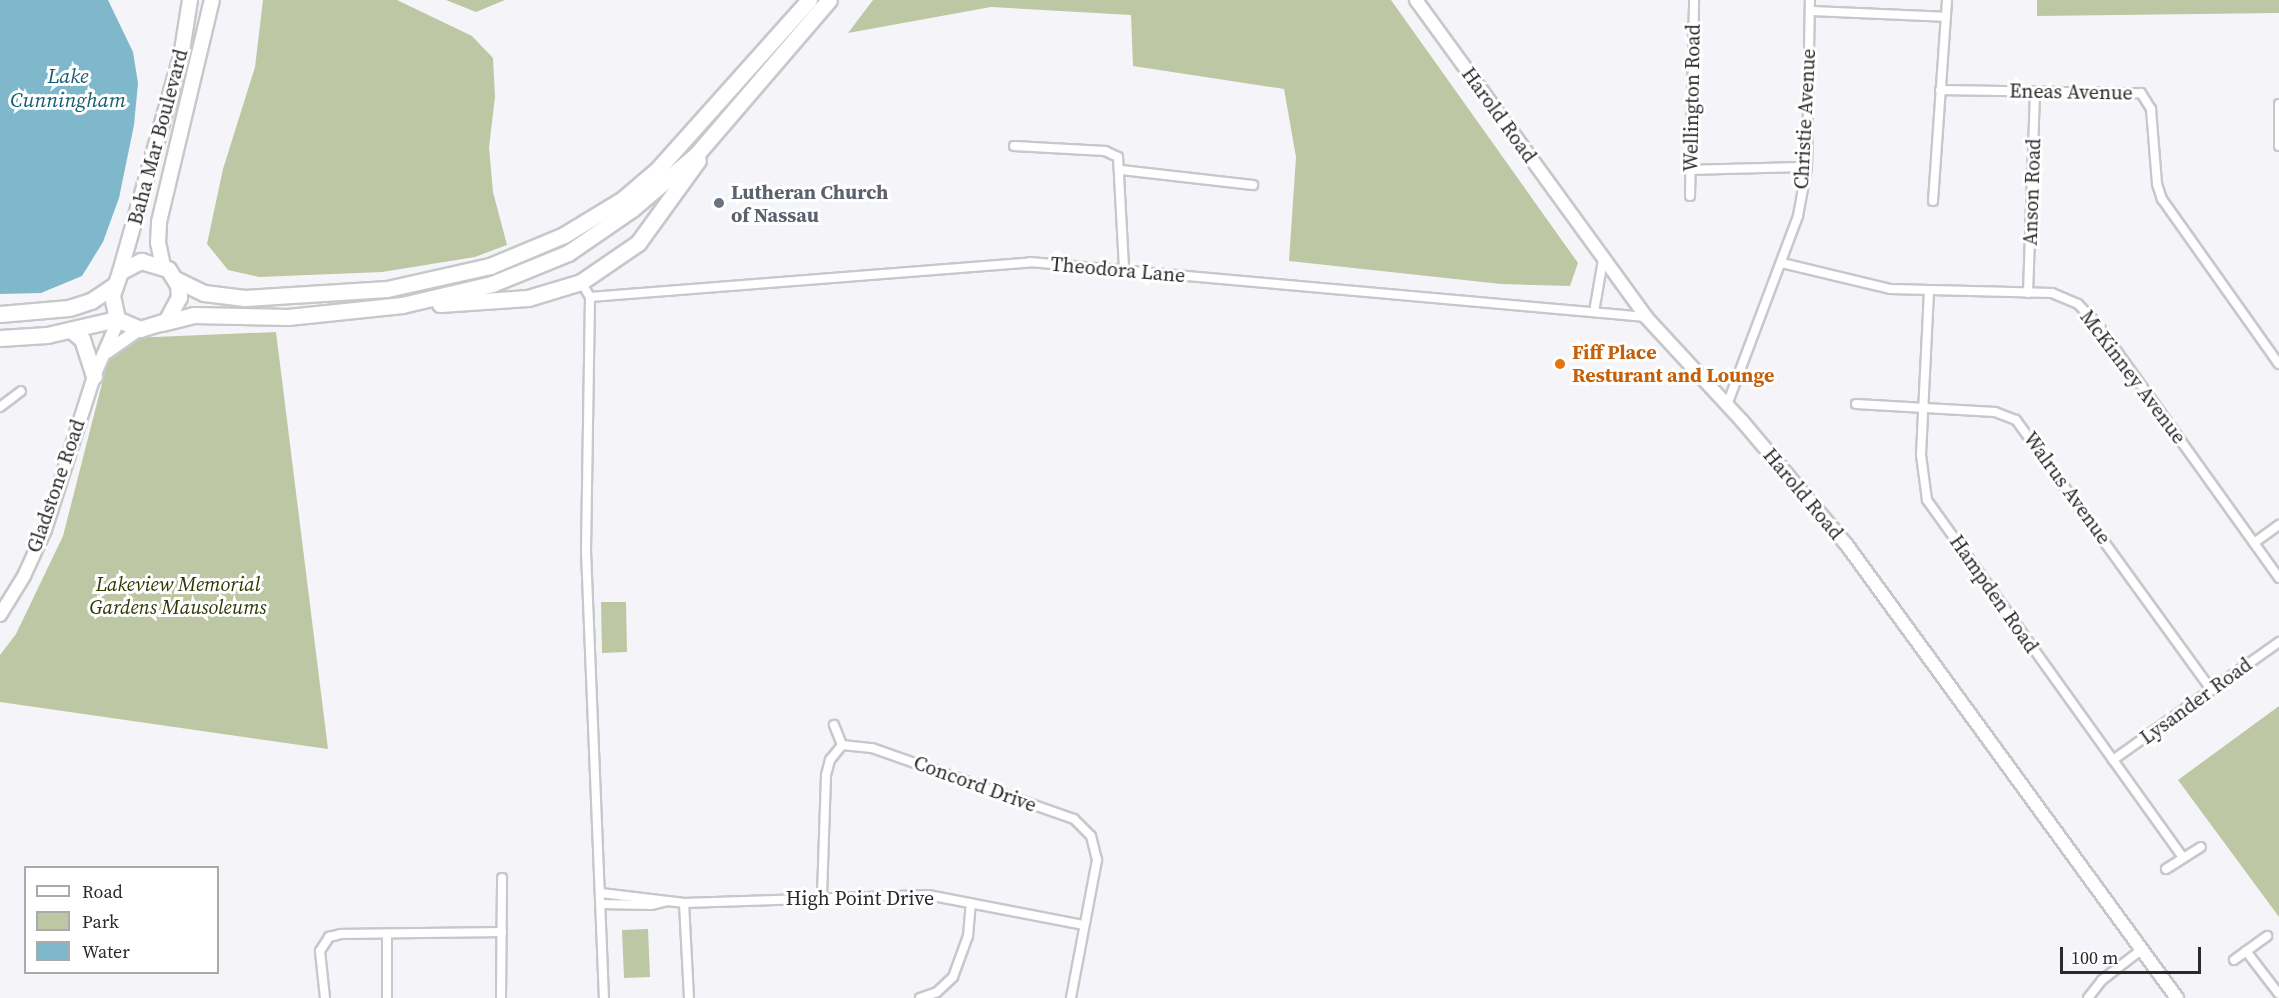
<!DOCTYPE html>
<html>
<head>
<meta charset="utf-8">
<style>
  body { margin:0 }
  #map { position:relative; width:2279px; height:998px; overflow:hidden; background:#f5f5f9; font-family:"Source Serif 4",serif }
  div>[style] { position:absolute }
  .green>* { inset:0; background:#bec7a3 }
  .water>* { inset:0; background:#80b8cb }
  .roads { filter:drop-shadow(2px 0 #c7c8cb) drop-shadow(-2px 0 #c7c8cb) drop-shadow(0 2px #c7c8cb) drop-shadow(0 -2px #c7c8cb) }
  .street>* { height:8px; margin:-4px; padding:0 4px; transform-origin:4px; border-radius:4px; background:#fff }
  .secondary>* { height:12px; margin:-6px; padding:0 6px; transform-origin:6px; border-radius:6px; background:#fff }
  .primary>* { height:14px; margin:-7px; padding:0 7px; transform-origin:7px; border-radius:7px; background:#fff }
  .highway>* { height:15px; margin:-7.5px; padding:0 7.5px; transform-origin:7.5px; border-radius:7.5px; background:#fff }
  .dots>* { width:16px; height:16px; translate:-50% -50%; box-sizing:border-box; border:3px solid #fff; border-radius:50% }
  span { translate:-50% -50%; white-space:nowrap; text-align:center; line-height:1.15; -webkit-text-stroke:6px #fff; paint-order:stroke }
  .street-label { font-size:20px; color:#2a2a2b }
  .worship-label { font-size:20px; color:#5b616d; font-weight:700 }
  .left { translate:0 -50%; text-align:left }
  .food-label { font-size:20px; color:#c56008; font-weight:700 }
  .park-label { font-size:20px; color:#2f3801; font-style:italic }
  .water-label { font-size:21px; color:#145d72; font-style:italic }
  .legend { position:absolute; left:24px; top:866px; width:195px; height:108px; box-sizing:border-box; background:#fff; border:2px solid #aaa; margin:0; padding:8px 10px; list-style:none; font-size:18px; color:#2a2a2b }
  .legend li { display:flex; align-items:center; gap:12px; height:30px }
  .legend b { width:30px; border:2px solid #aaa }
  .scale { position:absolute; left:2060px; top:947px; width:141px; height:27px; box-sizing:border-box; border:3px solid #2a2a2b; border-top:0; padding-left:8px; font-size:18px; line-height:21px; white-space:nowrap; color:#2a2a2b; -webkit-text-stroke:4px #fff; paint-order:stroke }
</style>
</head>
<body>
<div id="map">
  <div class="green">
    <i style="clip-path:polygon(263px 0,397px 0,472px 36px,493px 58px,495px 97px,489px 147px,493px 192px,507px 245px,475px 257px,382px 272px,259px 277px,228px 270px,207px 244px,223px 169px,255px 67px)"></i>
    <i style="clip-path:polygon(446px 0,505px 0,476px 12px)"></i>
    <i style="clip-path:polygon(873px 0,1391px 0,1578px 263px,1570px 286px,1501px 284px,1289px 261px,1296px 157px,1284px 89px,1133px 66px,1131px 15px,991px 7px,848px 33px)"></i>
    <i style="clip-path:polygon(2037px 0,2279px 0,2279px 13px,2037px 16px)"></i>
    <i style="clip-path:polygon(276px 332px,328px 749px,0 702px,0 655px,16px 634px,63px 536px,109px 356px,130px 338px)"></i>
    <i style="clip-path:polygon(601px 602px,626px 602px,627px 652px,602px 653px)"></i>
    <i style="clip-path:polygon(2279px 706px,2279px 917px,2178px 780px)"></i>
    <i style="clip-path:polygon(648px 929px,650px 977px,624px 978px,622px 930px)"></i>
  </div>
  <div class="water">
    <i style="clip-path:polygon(0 0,108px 0,133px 52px,138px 83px,134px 125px,119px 198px,103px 242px,82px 276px,41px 293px,0 294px)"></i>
  </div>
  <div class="roads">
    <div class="street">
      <i style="left:1810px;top:11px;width:136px;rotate:2.5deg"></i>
      <i style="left:1940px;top:90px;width:201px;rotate:0.9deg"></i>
      <i style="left:2141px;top:93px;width:19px;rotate:58deg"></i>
      <i style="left:2151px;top:109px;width:75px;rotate:85.4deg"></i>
      <i style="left:2157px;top:184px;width:16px;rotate:72deg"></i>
      <i style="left:2162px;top:199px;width:202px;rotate:54.7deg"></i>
      <i style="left:2279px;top:104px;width:42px;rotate:90deg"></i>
      <i style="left:1014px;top:146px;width:91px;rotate:3.1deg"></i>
      <i style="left:1105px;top:151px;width:14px;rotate:25deg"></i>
      <i style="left:1118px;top:157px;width:112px;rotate:86.9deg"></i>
      <i style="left:1121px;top:170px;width:133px;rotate:6.5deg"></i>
      <i style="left:1691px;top:170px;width:116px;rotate:-1.5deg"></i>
      <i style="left:1690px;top:196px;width:196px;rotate:-88.8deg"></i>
      <i style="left:1933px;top:201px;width:201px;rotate:-86deg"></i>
      <i style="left:1782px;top:263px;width:111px;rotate:13.5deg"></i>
      <i style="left:1890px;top:289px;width:162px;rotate:1.4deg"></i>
      <i style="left:2052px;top:293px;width:28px;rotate:23deg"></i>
      <i style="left:2078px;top:304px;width:29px;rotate:46deg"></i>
      <i style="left:2098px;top:325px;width:311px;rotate:54.4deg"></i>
      <i style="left:581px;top:282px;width:17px;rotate:59deg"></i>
      <i style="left:590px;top:297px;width:254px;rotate:90.9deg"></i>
      <i style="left:586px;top:551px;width:447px;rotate:87.7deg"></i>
      <i style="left:1929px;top:291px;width:164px;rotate:92.8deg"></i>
      <i style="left:1921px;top:455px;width:45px;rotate:82.4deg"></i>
      <i style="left:1927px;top:500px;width:440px;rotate:54.4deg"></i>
      <i style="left:2028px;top:293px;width:202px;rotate:-88deg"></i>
      <i style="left:590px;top:297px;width:441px;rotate:-4.5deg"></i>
      <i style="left:1030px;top:262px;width:618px;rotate:5.1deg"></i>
      <i style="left:1594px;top:312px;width:53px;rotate:-80.2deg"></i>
      <i style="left:1856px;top:404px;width:139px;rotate:3.3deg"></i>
      <i style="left:1995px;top:412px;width:22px;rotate:21deg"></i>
      <i style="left:2016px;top:420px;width:332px;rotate:54.1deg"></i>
      <i style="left:1727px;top:405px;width:202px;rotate:-69.4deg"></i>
      <i style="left:1798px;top:216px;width:50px;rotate:-79.6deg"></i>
      <i style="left:1807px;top:167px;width:167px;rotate:-89deg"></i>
      <i style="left:0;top:407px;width:26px;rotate:-37deg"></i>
      <i style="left:2254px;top:543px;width:31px;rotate:-36deg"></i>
      <i style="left:834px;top:725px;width:22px;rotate:68deg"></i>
      <i style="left:2113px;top:760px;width:204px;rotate:-35.4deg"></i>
      <i style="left:2166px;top:869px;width:41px;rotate:-32.2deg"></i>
      <i style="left:601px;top:893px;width:84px;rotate:6.9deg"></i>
      <i style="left:684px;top:903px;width:244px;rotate:-1.9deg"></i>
      <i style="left:928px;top:895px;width:159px;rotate:10.9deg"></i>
      <i style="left:822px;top:896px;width:121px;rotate:-88.1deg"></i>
      <i style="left:826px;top:775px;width:16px;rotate:-75deg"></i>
      <i style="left:830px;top:760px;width:19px;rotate:-51deg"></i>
      <i style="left:842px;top:745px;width:30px;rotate:6deg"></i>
      <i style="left:872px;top:748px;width:214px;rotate:19.4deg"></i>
      <i style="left:1074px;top:819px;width:24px;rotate:45deg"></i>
      <i style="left:1091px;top:836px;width:25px;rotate:76deg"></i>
      <i style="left:1097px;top:860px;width:140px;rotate:100.7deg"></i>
      <i style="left:684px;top:903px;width:95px;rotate:87deg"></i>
      <i style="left:601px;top:904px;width:50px;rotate:1.1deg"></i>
      <i style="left:651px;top:905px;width:18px;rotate:-13deg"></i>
      <i style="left:2246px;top:951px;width:54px;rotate:52.5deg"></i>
      <i style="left:2234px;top:960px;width:41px;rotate:-36deg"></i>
      <i style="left:325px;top:998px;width:47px;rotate:-96.1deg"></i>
      <i style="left:320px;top:951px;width:17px;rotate:-57deg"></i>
      <i style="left:329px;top:937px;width:12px;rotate:-14deg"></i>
      <i style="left:341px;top:934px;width:161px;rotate:-0.7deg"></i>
      <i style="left:387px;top:998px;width:64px;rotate:-90deg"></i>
      <i style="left:501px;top:998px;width:120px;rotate:-89.5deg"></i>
      <i style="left:920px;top:998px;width:18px;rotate:-19deg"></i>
      <i style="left:937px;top:992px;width:22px;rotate:-43deg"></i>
      <i style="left:953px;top:977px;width:44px;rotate:-69.9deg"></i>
      <i style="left:968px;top:936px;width:33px;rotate:-85deg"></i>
      <i style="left:2088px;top:998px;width:23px;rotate:-52deg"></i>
      <i style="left:2102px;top:980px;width:49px;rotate:-37.6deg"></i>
    </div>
    <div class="secondary">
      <i style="left:1416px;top:0;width:392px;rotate:54deg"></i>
      <i style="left:1646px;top:317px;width:142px;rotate:47.3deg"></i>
      <i style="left:1742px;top:421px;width:161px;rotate:49.8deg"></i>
      <i style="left:1846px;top:544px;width:562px;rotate:53.91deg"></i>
      <i style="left:107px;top:352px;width:40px;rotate:-34.9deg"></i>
      <i style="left:0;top:615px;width:46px;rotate:-58.4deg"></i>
      <i style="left:24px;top:576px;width:51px;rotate:-65.5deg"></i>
      <i style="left:45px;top:530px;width:162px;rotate:-72.3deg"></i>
      <i style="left:94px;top:376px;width:60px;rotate:-66.4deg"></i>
    </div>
    <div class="primary">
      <i style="left:163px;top:266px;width:24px;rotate:-102deg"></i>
      <i style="left:158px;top:243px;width:21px;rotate:-87deg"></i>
      <i style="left:159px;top:222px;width:228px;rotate:-76.6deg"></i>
      <i style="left:120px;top:272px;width:223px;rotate:-74.2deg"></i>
      <i style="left:181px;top:57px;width:58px;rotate:-81deg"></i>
    </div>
    <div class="highway">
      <i style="left:141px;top:261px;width:28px;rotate:17deg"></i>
      <i style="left:168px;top:269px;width:19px;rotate:58deg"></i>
      <i style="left:178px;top:285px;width:12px;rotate:85deg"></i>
      <i style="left:179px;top:297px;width:27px;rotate:118deg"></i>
      <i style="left:166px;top:321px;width:27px;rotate:163deg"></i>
      <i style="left:140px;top:329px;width:25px;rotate:-157deg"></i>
      <i style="left:117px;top:319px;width:25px;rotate:-102deg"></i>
      <i style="left:112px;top:295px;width:24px;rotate:-71deg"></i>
      <i style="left:120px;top:272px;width:24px;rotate:-28deg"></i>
      <i style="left:175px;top:279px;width:32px;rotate:26deg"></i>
      <i style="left:204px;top:293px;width:41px;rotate:7deg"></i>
      <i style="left:245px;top:298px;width:142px;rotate:-3.6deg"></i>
      <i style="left:387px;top:289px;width:106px;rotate:-12.6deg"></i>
      <i style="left:490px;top:266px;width:80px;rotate:-22.7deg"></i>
      <i style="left:564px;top:235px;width:69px;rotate:-31.4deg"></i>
      <i style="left:623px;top:199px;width:45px;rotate:-40.5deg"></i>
      <i style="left:657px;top:170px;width:228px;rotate:-48.2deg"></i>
      <i style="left:440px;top:304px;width:88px;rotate:-3.9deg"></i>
      <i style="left:528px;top:298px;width:55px;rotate:-16.8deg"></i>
      <i style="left:581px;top:282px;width:69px;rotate:-34.4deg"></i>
      <i style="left:638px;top:243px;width:102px;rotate:-54.1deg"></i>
      <i style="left:0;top:314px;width:69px;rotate:-5deg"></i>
      <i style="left:69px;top:308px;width:23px;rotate:-18deg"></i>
      <i style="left:91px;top:301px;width:27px;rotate:-34deg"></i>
      <i style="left:162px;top:323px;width:32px;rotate:-14deg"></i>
      <i style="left:193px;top:315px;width:95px;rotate:1.2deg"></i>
      <i style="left:288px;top:317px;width:115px;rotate:-6deg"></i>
      <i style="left:402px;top:305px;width:92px;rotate:-13.1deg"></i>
      <i style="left:492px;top:284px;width:82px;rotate:-22.2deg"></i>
      <i style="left:568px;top:253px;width:78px;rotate:-34.5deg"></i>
      <i style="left:632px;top:209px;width:84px;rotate:-40.2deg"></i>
      <i style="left:696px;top:155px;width:204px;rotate:-49.4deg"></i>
      <i style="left:72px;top:331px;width:13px;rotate:39deg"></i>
      <i style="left:82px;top:339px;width:39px;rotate:72deg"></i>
      <i style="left:0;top:338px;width:47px;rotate:-3.7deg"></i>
      <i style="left:47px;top:335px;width:72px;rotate:-12.9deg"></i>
    </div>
  </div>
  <div class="dots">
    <i style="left:719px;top:203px;background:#6b7280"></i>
    <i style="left:1560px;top:364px;background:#e8710a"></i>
  </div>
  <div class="street-label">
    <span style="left:2071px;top:92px;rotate:1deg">Eneas Avenue</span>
    <span style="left:1692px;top:98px;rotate:-89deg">Wellington Road</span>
    <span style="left:1499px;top:115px;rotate:54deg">Harold Road</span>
    <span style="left:1805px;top:119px;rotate:-87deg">Christie Avenue</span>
    <span style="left:158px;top:137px;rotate:-75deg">Baha Mar Boulevard</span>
    <span style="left:2032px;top:192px;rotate:-88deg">Anson Road</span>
    <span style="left:1118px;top:270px;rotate:5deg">Theodora Lane</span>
    <span style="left:2133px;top:377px;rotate:53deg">McKinney Avenue</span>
    <span style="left:56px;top:486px;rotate:-71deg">Gladstone Road</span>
    <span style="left:2067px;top:488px;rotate:54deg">Walrus Avenue</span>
    <span style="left:1803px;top:494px;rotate:50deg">Harold Road</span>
    <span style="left:1994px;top:594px;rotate:55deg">Hampden Road</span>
    <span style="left:2196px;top:701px;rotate:-36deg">Lysander Road</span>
    <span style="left:975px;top:784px;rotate:20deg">Concord Drive</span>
    <span style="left:860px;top:898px">High Point Drive</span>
  </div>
  <div class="worship-label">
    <span class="left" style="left:731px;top:204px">Lutheran Church<br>of Nassau</span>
  </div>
  <div class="food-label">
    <span class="left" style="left:1572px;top:364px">Fiff Place<br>Resturant and Lounge</span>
  </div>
  <div class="park-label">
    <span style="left:178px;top:596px">Lakeview Memorial<br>Gardens Mausoleums</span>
  </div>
  <div class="water-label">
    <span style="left:68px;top:88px">Lake<br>Cunningham</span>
  </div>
  <ul class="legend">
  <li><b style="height:8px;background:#fff"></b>Road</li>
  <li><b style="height:16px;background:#bec7a3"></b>Park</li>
  <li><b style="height:16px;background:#80b8cb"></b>Water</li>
  </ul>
  <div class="scale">100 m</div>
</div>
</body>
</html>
